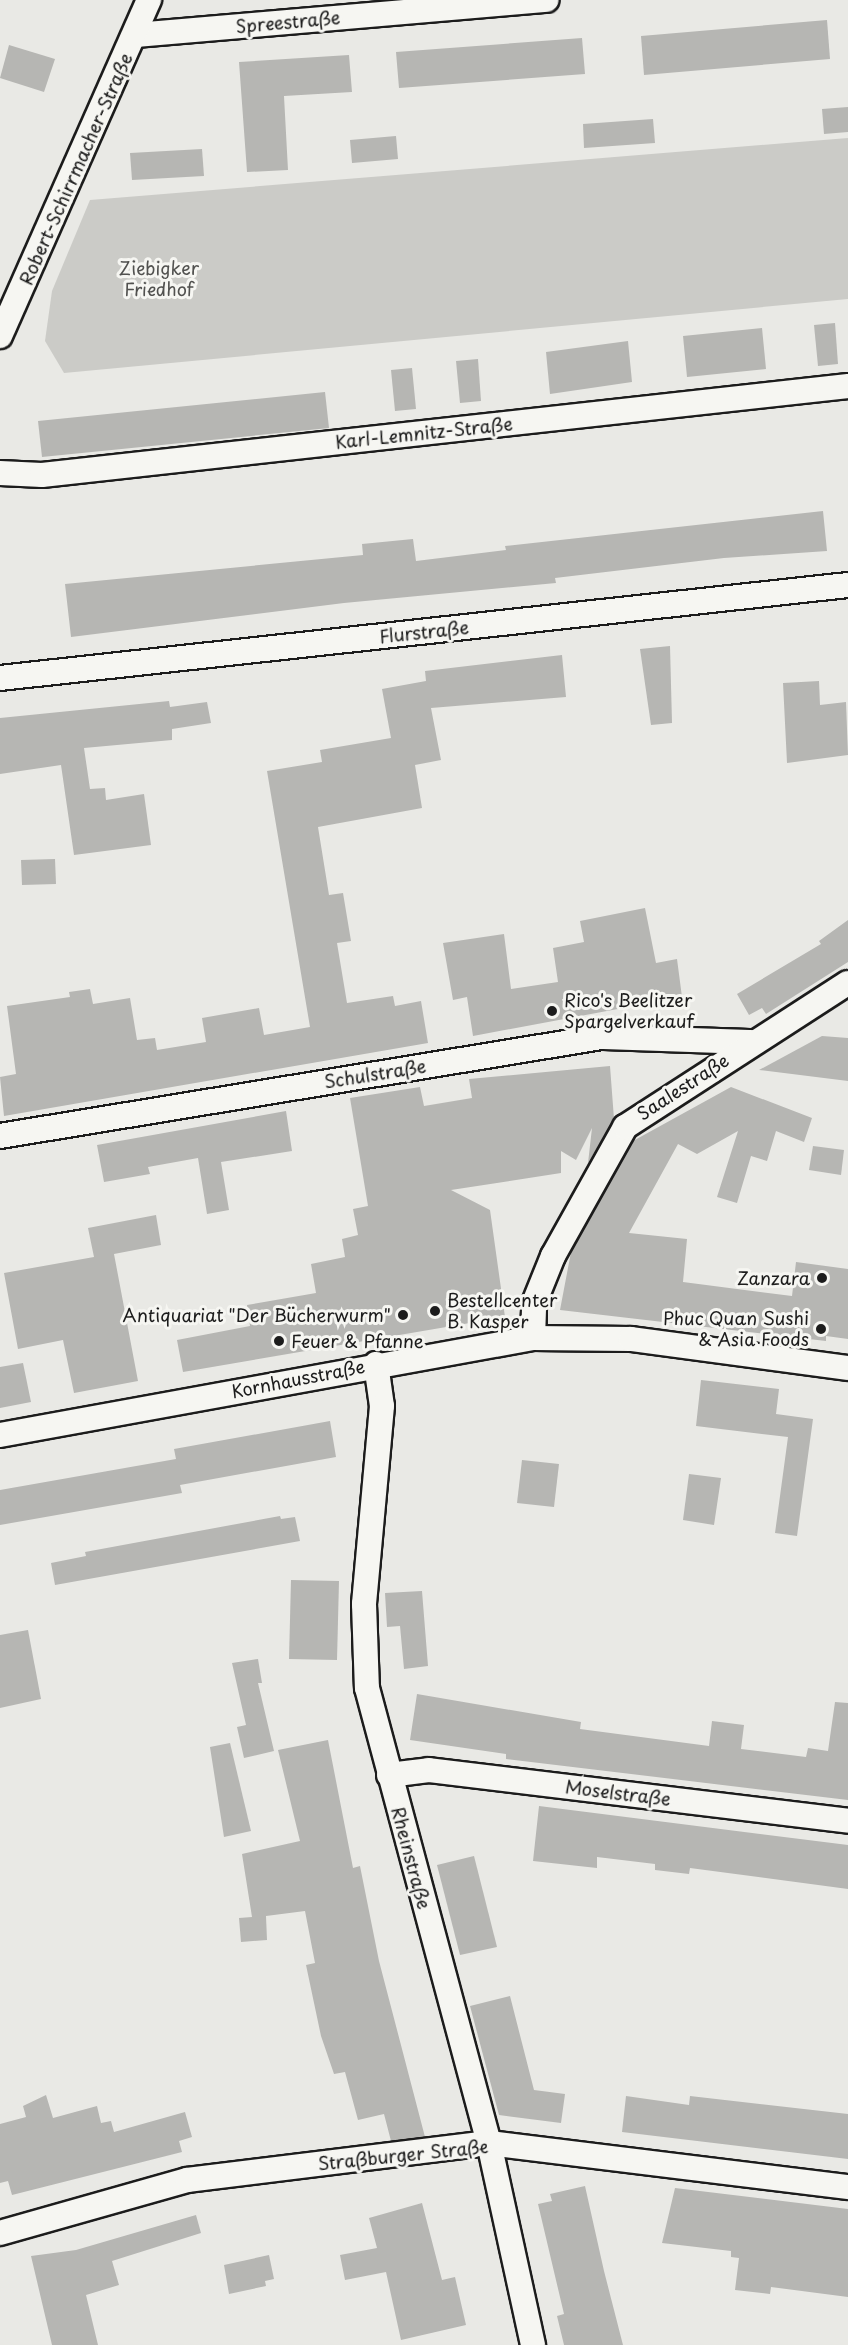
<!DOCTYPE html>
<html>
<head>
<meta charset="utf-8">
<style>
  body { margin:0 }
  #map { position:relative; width:848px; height:2345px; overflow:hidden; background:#e9e9e5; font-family:"Playpen Sans",sans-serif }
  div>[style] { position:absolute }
  .green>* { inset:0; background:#cbcbc7 }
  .building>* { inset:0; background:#b6b6b3 }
  .roads { filter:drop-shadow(2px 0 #1c1c1c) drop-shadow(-2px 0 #1c1c1c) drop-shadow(0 2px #1c1c1c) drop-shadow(0 -2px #1c1c1c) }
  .street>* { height:24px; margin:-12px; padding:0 12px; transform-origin:12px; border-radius:12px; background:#f6f6f2 }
  .dots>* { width:16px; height:16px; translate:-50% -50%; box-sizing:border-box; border:3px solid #f6f6f2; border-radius:50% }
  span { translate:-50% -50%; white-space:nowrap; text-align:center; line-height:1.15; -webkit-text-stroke:6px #f6f6f2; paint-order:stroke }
  .street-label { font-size:18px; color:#1c1c1c }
  .park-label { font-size:18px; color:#51514f }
  .poi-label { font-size:18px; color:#1c1c1c }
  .left { translate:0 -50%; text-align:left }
  .right { translate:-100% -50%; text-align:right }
</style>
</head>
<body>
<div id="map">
  <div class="green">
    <i style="clip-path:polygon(848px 138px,848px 299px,64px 373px,45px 341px,52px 291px,90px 200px)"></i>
  </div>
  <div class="building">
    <i style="clip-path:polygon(827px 20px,830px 59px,644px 75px,641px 36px)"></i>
    <i style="clip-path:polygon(582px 38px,585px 74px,399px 88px,396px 52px)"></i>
    <i style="clip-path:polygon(9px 45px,55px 59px,44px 92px,0 78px)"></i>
    <i style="clip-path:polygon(349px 55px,352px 92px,284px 96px,288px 170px,247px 172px,239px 62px)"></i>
    <i style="clip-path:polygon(848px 107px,848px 132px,824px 134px,822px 109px)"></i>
    <i style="clip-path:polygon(653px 119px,655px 143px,584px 148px,583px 124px)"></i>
    <i style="clip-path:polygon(396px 136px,398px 159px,352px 163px,350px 140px)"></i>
    <i style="clip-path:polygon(202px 149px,204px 176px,132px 180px,130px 153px)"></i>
    <i style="clip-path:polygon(835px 323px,838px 364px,818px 366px,814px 325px)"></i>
    <i style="clip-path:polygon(762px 328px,766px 369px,687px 377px,683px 336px)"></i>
    <i style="clip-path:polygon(628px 341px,632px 382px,550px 394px,546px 352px)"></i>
    <i style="clip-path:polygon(478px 359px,481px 401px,460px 403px,456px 361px)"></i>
    <i style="clip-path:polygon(412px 368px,416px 409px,395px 411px,391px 370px)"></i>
    <i style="clip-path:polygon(325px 392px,329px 428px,42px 457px,38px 421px)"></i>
    <i style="clip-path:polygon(823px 511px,827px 551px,724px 558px,555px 578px,556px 583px,344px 603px,71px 637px,65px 584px,363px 555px,362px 544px,413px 539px,416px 561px,506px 550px,505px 546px)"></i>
    <i style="clip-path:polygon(670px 646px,672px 723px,651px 725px,640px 649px)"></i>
    <i style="clip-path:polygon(562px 655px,566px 697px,431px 708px,441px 760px,415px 765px,422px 808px,318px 827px,329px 895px,343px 893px,351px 941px,337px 943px,347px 1003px,393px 996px,395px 1006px,421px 1001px,428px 1043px,4px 1116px,0 1077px,16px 1074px,7px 1006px,70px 997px,69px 992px,90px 989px,93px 1004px,130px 998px,137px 1040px,155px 1038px,157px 1050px,206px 1042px,202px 1018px,259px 1008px,264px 1035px,310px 1027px,267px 771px,322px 762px,320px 750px,391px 738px,382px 689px,426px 681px,425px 671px)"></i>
    <i style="clip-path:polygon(819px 681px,820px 705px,846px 702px,848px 755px,787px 763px,783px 683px)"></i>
    <i style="clip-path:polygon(169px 701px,170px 707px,207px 702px,211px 723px,172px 729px,172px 740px,84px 748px,90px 789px,105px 788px,106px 800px,144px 794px,151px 845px,74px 855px,61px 765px,0 774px,0 718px)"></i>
    <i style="clip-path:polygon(55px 859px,56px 884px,22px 885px,21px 860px)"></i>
    <i style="clip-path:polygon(645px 908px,656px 963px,677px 959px,682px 997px,473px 1036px,467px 997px,453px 1000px,443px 943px,504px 934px,511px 989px,558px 982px,553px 948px,584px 942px,580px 921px)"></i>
    <i style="clip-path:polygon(848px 920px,848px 962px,766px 1014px,762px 1008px,749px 1015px,737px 994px,821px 944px,819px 941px)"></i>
    <i style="clip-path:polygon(822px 1036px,848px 1038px,848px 1081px,759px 1070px)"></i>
    <i style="clip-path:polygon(610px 1066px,614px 1119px,588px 1163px,592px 1128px,576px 1160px,561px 1151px,561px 1173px,451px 1190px,490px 1210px,505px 1317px,183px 1372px,177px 1340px,250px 1326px,247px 1305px,316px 1293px,311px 1264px,345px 1257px,342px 1239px,358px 1235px,353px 1209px,368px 1206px,350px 1098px,420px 1087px,424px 1106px,472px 1098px,469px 1079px)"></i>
    <i style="clip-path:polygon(731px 1087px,812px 1118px,804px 1142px,776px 1131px,767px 1161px,751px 1156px,737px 1203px,717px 1197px,738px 1131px,697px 1154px,678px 1144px,629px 1233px,687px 1239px,683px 1282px,792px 1296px,796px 1262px,848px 1269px,848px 1339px,826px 1336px,826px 1341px,560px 1310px,571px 1252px,633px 1141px)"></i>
    <i style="clip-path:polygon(286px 1111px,292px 1151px,221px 1162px,229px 1210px,207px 1214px,198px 1158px,148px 1167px,150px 1174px,104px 1182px,97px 1145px)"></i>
    <i style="clip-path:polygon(813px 1146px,844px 1150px,841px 1175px,809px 1170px)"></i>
    <i style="clip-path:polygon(156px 1215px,161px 1245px,114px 1254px,138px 1381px,74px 1393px,63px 1340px,18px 1349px,4px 1273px,94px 1257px,88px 1228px)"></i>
    <i style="clip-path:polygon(23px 1363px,31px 1402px,0 1408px,0 1367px)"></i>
    <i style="clip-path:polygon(701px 1380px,779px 1389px,776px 1414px,813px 1419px,797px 1536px,775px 1533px,788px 1437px,696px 1426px)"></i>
    <i style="clip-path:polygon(330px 1421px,336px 1457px,180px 1485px,182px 1493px,0 1525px,0 1490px,176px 1459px,174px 1449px)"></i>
    <i style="clip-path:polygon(522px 1460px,559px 1464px,554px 1507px,517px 1503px)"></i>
    <i style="clip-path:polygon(689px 1474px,721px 1478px,714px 1525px,683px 1520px)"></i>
    <i style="clip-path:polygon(280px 1516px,281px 1519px,295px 1517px,300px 1541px,55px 1585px,51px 1563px,86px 1556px,85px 1552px)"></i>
    <i style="clip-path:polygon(291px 1580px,339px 1581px,337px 1660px,289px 1659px)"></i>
    <i style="clip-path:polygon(422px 1591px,428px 1666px,404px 1669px,400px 1626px,387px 1627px,385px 1593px)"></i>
    <i style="clip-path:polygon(28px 1630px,41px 1699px,0 1708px,0 1635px)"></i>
    <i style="clip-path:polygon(258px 1659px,262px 1683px,258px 1683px,274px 1751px,244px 1758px,237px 1727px,246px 1725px,232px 1663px)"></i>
    <i style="clip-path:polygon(417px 1694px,581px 1722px,580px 1729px,709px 1746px,712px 1721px,744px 1725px,741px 1749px,806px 1757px,808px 1748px,828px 1751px,835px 1702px,848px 1703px,848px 1800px,506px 1759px,506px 1754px,410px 1740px)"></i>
    <i style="clip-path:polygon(328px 1740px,353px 1868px,360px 1866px,379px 1961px,425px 2137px,391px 2141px,384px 2114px,358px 2120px,345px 2072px,334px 2074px,321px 2036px,306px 1965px,315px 1963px,305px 1911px,266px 1916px,267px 1940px,241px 1942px,239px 1918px,252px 1917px,242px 1854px,300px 1841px,278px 1750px)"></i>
    <i style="clip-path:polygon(230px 1743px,251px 1831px,224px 1837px,210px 1747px)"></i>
    <i style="clip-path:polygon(539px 1806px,848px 1845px,848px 1889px,690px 1868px,689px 1874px,655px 1870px,655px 1864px,597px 1857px,597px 1868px,533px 1861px)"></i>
    <i style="clip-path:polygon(474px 1856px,497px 1947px,460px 1955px,437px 1865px)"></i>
    <i style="clip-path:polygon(510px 1996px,534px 2090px,565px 2094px,561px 2123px,499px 2115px,470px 2006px)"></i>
    <i style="clip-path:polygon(46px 2095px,53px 2118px,97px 2106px,101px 2123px,111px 2121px,114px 2132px,185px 2112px,192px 2137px,179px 2141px,182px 2152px,12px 2195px,8px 2181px,0 2183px,0 2124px,26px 2117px,23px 2106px)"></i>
    <i style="clip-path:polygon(626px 2096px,689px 2105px,690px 2096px,848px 2114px,848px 2159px,622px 2132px)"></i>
    <i style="clip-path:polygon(585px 2186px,604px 2271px,623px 2345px,564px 2345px,557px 2316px,564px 2314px,538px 2204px,552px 2201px,550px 2194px)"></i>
    <i style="clip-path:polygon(675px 2188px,848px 2209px,848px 2297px,771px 2287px,770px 2294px,735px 2290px,739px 2258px,731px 2257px,731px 2251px,662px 2243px)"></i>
    <i style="clip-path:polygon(422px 2203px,442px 2280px,455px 2277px,466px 2325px,401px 2340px,386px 2272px,345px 2280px,340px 2255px,377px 2248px,369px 2218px)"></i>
    <i style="clip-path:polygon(196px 2215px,201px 2233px,112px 2261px,119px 2285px,86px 2295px,98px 2345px,52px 2345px,31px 2256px,76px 2250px)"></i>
    <i style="clip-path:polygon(269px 2255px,274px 2279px,265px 2281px,266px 2286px,229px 2294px,224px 2265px)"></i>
  </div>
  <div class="roads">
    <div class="street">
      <i style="left:136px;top:35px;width:412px;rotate:-4.9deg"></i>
      <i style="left:0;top:336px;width:368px;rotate:-66.1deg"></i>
      <i style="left:0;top:473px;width:42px;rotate:2.7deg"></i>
      <i style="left:42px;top:475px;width:811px;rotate:-6.3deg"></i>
      <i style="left:0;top:678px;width:853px;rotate:-6.26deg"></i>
      <i style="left:0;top:1136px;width:609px;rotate:-9.35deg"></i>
      <i style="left:601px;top:1037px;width:151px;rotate:1.9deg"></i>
      <i style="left:533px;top:1338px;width:35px;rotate:-88deg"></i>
      <i style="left:534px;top:1303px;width:51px;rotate:-68deg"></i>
      <i style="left:553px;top:1256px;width:148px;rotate:-60.8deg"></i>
      <i style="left:625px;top:1127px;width:265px;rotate:-32.9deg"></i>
      <i style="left:376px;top:1364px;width:42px;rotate:81.9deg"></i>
      <i style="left:382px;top:1406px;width:199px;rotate:95.2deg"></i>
      <i style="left:364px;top:1604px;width:84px;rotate:88deg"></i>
      <i style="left:367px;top:1688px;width:471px;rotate:75deg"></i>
      <i style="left:489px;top:2143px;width:207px;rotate:77.7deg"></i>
      <i style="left:0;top:1435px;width:542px;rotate:-10.31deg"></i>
      <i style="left:533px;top:1338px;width:98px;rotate:0.6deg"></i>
      <i style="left:631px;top:1339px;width:219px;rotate:7.6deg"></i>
      <i style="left:389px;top:1775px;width:40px;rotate:-7.1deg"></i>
      <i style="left:429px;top:1770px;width:422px;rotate:6.9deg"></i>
      <i style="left:0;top:2233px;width:194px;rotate:-15.8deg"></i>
      <i style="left:187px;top:2180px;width:304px;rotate:-7deg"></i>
      <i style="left:489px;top:2143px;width:362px;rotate:7deg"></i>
    </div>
  </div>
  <div class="dots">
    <i style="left:552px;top:1011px;background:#1c1c1c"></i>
    <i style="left:822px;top:1278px;background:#1c1c1c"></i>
    <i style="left:435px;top:1311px;background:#1c1c1c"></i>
    <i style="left:403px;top:1315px;background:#1c1c1c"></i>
    <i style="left:821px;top:1329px;background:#1c1c1c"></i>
    <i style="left:279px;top:1341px;background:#1c1c1c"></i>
  </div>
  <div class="street-label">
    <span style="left:288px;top:22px;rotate:-5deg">Spreestraße</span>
    <span style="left:76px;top:169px;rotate:-66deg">Robert-Schirrmacher-Straße</span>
    <span style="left:424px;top:433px;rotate:-6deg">Karl-Lemnitz-Straße</span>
    <span style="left:424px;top:632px;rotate:-6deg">Flurstraße</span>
    <span style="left:375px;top:1074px;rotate:-9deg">Schulstraße</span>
    <span style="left:683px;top:1087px;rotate:-33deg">Saalestraße</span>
    <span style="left:298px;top:1379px;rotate:-11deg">Kornhausstraße</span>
    <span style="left:618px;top:1793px;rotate:7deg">Moselstraße</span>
    <span style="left:411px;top:1858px;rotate:75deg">Rheinstraße</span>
    <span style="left:403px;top:2155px;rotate:-6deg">Straßburger Straße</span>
  </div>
  <div class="park-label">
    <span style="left:159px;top:279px">Ziebigker<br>Friedhof</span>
  </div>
  <div class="poi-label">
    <span class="left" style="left:564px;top:1011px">Rico's Beelitzer<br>Spargelverkauf</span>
    <span class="right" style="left:810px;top:1278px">Zanzara</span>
    <span class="left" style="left:447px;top:1311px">Bestellcenter<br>B. Kasper</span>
    <span class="right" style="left:391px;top:1315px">Antiquariat "Der Bücherwurm"</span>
    <span class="right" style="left:809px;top:1329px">Phuc Quan Sushi<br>&amp; Asia Foods</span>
    <span class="left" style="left:291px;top:1341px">Feuer &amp; Pfanne</span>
  </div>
</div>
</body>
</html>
